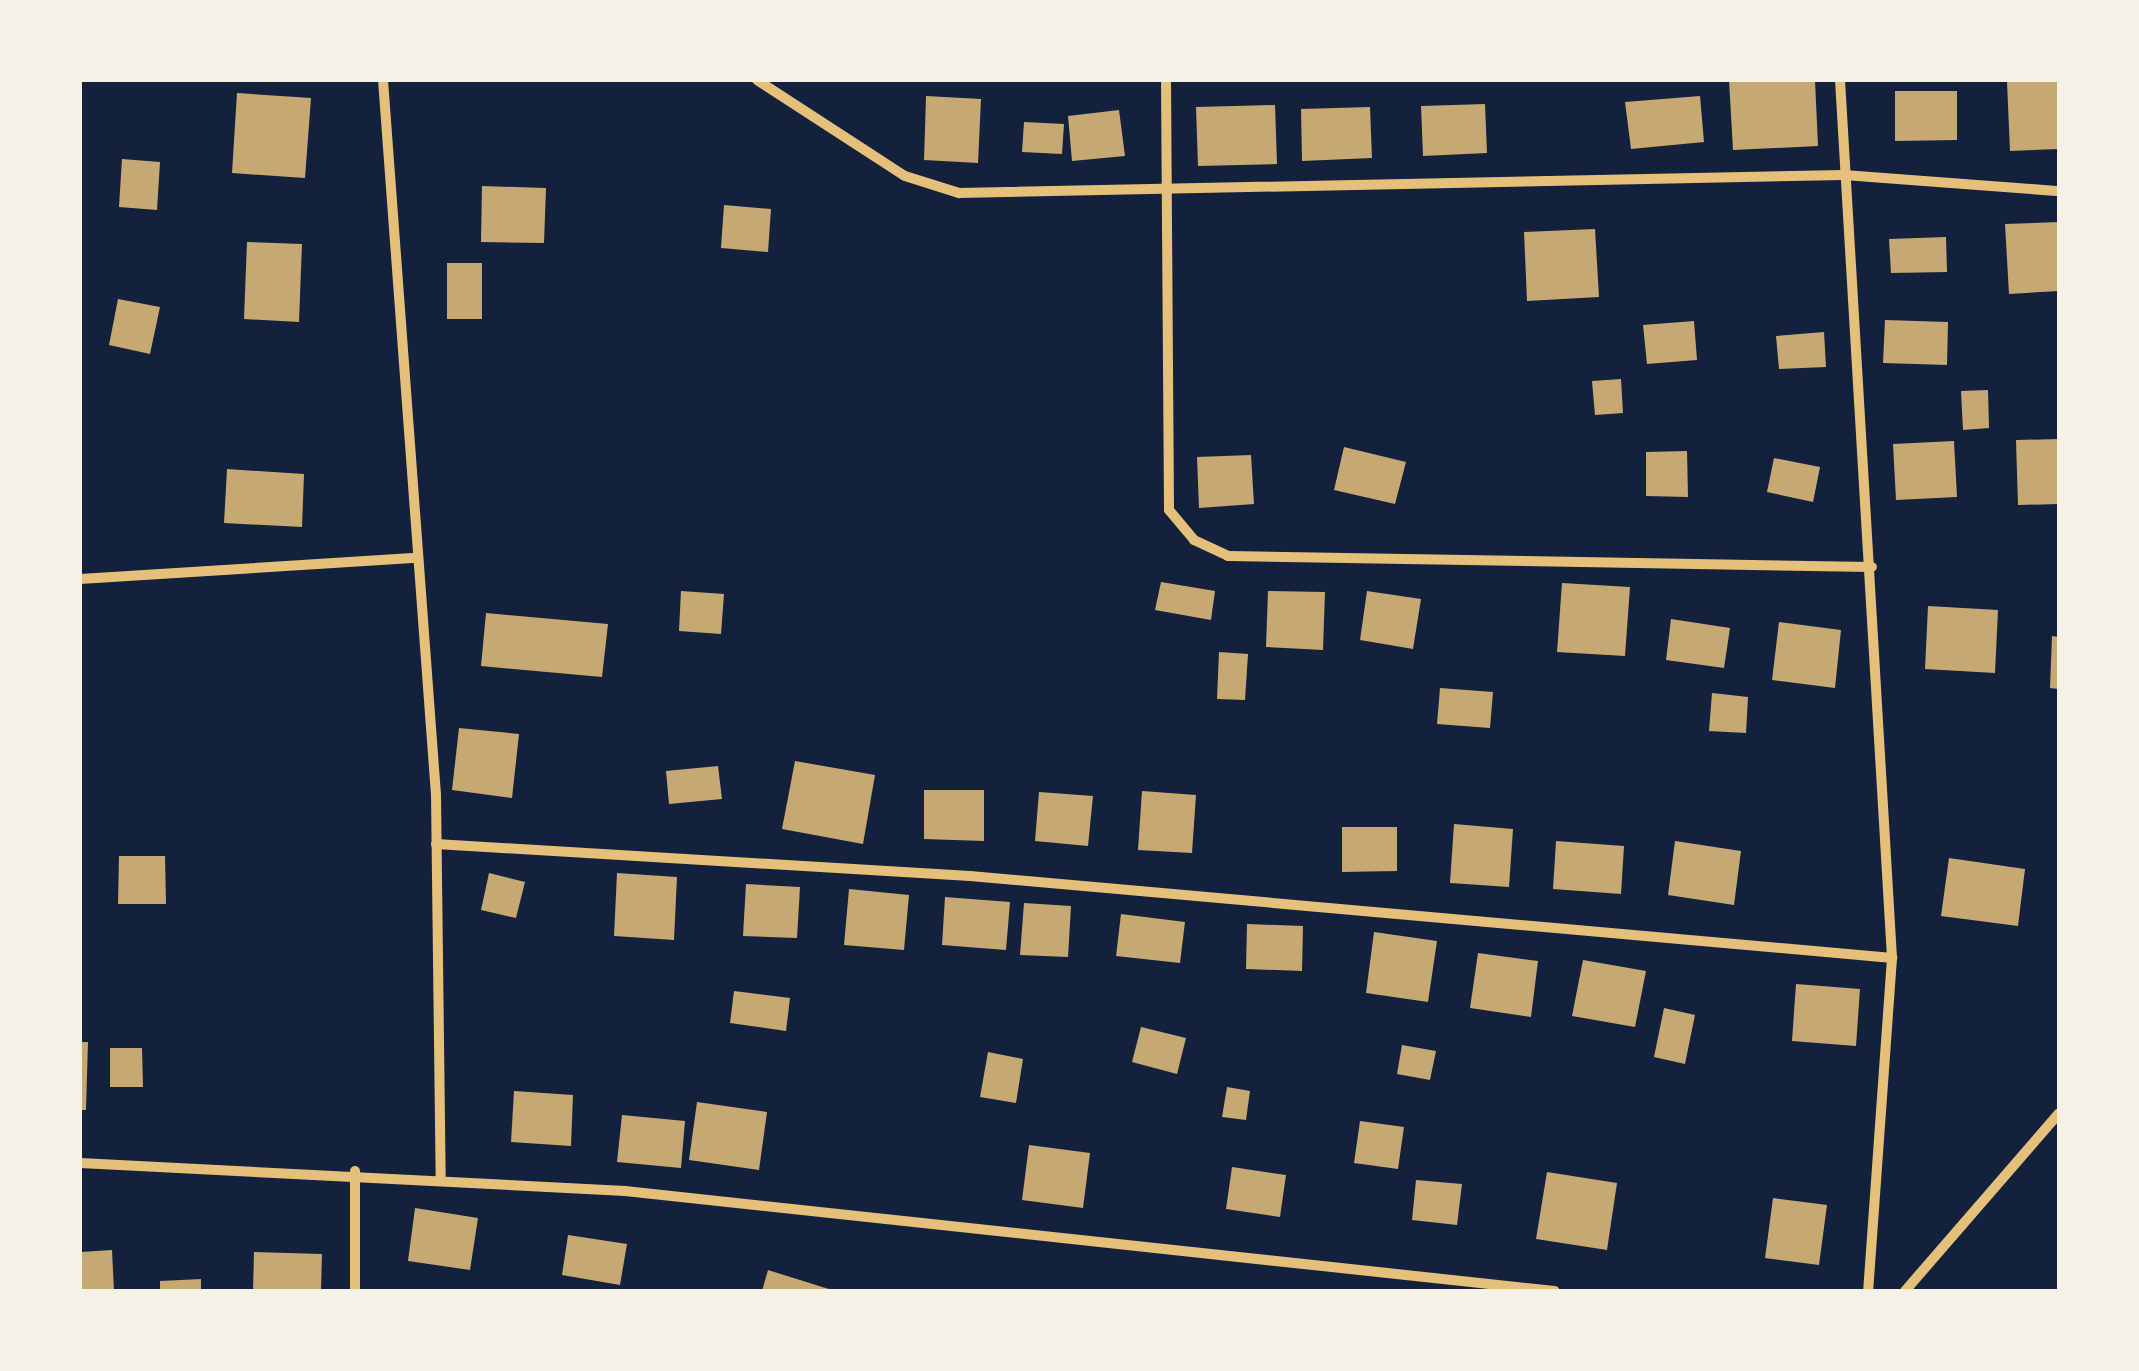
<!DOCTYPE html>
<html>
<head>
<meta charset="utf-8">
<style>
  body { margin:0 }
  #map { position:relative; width:2139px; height:1371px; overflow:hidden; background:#14213d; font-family:Barlow,sans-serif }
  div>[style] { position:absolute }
  .building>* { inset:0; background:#c6a872 }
  .minor>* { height:10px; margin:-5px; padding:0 5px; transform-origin:5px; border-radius:5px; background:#e5c07b }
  span { translate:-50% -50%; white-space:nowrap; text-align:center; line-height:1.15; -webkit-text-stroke:10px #f6f1e7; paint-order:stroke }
  .frame { position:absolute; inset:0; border:82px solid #f6f1e7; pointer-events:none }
</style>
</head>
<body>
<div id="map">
  <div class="building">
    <i style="clip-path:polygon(1729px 80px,1815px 80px,1818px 146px,1733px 150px)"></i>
    <i style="clip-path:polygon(2059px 80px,2059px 149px,2010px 151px,2007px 82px)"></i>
    <i style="clip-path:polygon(1895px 91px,1957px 91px,1957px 140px,1895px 141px)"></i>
    <i style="clip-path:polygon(237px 93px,311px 98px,305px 178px,232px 173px)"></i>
    <i style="clip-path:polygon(926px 96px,981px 99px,978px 163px,924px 160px)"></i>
    <i style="clip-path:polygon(1700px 96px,1704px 142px,1631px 149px,1625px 102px)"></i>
    <i style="clip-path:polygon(1485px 104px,1487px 153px,1423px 156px,1421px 106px)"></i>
    <i style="clip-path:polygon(1275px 105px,1277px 164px,1198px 166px,1196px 107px)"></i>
    <i style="clip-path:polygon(1370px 107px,1372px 158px,1302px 161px,1301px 109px)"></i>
    <i style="clip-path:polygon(1119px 110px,1125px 156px,1072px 161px,1068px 116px)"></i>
    <i style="clip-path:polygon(1024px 122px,1064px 124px,1062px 154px,1022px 152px)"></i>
    <i style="clip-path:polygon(122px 159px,160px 162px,157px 210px,119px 207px)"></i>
    <i style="clip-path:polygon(482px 186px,546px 188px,544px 243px,481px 242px)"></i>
    <i style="clip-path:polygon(724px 205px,771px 209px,768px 252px,721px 248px)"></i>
    <i style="clip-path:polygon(2059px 222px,2059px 291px,2009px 294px,2005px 224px)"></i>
    <i style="clip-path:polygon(1595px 229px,1599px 297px,1527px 301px,1524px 232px)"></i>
    <i style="clip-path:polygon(1946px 237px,1947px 272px,1891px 273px,1889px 239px)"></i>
    <i style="clip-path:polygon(247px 242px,302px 244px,299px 322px,244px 319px)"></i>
    <i style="clip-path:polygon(447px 263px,482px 263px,482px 319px,447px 319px)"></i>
    <i style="clip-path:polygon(118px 299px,160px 307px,150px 354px,109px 345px)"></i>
    <i style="clip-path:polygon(1885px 320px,1948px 322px,1947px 365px,1883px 363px)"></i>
    <i style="clip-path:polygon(1694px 321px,1697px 360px,1647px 364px,1643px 325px)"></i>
    <i style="clip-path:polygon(1824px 332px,1826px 367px,1779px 369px,1776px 336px)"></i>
    <i style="clip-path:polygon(1621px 379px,1623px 413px,1595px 415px,1592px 381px)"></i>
    <i style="clip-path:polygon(1988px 390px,1989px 428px,1963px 430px,1961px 391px)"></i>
    <i style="clip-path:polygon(2059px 439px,2059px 504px,2018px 505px,2016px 440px)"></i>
    <i style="clip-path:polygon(1954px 441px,1957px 497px,1896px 500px,1893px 444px)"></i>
    <i style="clip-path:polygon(1344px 447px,1406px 462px,1395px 504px,1334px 490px)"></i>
    <i style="clip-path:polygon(1687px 451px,1688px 497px,1646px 496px,1646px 452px)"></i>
    <i style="clip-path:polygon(1251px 455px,1254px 504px,1199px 508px,1197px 457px)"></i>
    <i style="clip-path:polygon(1774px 458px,1820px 467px,1813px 502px,1767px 492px)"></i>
    <i style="clip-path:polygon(227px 469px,304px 474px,302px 527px,224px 523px)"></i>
    <i style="clip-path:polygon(1161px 582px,1215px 591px,1211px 620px,1155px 610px)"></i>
    <i style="clip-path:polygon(1562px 583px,1630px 587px,1625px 656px,1557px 652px)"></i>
    <i style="clip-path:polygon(681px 591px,724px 594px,721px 634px,679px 631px)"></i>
    <i style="clip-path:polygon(1268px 591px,1325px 592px,1323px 650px,1266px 647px)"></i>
    <i style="clip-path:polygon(1367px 591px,1421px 599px,1413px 649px,1360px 640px)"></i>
    <i style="clip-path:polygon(1928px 606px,1998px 610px,1995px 673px,1925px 669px)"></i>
    <i style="clip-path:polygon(486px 613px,608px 624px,602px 677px,481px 666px)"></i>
    <i style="clip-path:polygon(1671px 619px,1730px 628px,1724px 668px,1666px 660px)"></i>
    <i style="clip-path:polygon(1779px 622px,1841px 630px,1835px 688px,1772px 680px)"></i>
    <i style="clip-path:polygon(2052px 636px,2059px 637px,2059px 689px,2050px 688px)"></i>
    <i style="clip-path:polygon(1219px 652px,1248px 654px,1245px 700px,1217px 699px)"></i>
    <i style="clip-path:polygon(1440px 688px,1493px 692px,1490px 728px,1437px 724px)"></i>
    <i style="clip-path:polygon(1712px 693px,1748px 697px,1746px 733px,1709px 731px)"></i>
    <i style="clip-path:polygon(459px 728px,519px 734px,512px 798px,452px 790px)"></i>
    <i style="clip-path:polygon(795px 761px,875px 775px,863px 844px,782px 829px)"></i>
    <i style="clip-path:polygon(718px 766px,722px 799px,669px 804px,666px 771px)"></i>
    <i style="clip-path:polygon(924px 790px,984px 790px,984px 841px,924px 839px)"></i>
    <i style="clip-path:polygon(1142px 791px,1196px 795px,1192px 853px,1138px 850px)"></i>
    <i style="clip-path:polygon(1039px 792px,1093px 796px,1088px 846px,1035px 841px)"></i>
    <i style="clip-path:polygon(1454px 824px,1513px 829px,1509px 887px,1450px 883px)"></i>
    <i style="clip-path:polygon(1342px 827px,1397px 827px,1397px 871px,1342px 872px)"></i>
    <i style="clip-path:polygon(1556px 841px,1624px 846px,1621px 894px,1553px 889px)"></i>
    <i style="clip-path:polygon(1675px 841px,1741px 851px,1734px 905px,1668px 895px)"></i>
    <i style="clip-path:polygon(119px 856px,165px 856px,166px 904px,118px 904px)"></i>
    <i style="clip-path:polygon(1949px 858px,2025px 869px,2018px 926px,1941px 916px)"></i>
    <i style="clip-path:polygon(489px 873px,525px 882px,516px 918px,481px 910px)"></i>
    <i style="clip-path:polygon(617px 873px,677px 877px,674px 940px,614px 936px)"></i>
    <i style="clip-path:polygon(746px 884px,800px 887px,797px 938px,743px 936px)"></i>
    <i style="clip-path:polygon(849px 889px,909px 895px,904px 950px,844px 945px)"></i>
    <i style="clip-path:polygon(945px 897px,1010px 902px,1006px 950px,942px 945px)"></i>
    <i style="clip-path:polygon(1024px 903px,1071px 906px,1068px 957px,1020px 955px)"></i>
    <i style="clip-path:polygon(1121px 914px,1185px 922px,1180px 963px,1116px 956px)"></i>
    <i style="clip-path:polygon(1247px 924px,1303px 926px,1302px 971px,1246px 969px)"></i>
    <i style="clip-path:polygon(1374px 932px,1437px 941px,1428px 1002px,1366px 993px)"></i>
    <i style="clip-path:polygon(1478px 953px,1538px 961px,1531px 1017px,1470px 1008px)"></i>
    <i style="clip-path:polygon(1583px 960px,1646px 971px,1635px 1027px,1572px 1016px)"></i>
    <i style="clip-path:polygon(1796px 984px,1860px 989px,1856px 1046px,1792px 1041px)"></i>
    <i style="clip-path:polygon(734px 991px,790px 998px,786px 1031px,730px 1023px)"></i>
    <i style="clip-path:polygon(1664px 1008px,1695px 1015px,1685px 1064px,1654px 1057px)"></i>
    <i style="clip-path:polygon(1141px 1027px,1186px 1038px,1177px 1074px,1132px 1062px)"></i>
    <i style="clip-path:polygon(80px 1042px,88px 1042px,86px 1110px,80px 1110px)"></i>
    <i style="clip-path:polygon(1402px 1045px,1436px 1051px,1430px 1080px,1397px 1074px)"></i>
    <i style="clip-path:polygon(110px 1048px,142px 1048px,143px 1087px,110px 1087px)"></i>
    <i style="clip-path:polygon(988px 1052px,1023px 1059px,1016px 1103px,980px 1097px)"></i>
    <i style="clip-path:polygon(1227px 1087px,1250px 1091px,1246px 1120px,1222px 1117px)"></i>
    <i style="clip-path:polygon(514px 1091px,573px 1095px,571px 1146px,511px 1142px)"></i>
    <i style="clip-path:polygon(697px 1102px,767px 1112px,759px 1170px,689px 1160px)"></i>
    <i style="clip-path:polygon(622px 1115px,685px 1121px,681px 1168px,617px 1162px)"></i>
    <i style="clip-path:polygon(1360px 1121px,1404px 1127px,1398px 1169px,1354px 1163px)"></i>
    <i style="clip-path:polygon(1029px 1145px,1090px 1153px,1083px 1208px,1022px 1200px)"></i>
    <i style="clip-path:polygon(1232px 1167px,1286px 1175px,1280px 1217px,1226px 1209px)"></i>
    <i style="clip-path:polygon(1547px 1172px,1617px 1183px,1607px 1250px,1536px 1239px)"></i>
    <i style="clip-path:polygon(1416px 1180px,1462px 1184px,1457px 1225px,1412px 1220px)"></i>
    <i style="clip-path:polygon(1773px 1198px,1827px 1205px,1819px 1265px,1765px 1258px)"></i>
    <i style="clip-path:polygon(415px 1208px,478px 1218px,470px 1270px,408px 1261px)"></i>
    <i style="clip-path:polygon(568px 1235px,627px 1244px,620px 1285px,562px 1275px)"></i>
    <i style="clip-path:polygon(112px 1250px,114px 1291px,80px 1291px,80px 1252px)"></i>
    <i style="clip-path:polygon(254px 1252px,322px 1254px,321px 1291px,253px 1291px)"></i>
    <i style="clip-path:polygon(768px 1270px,832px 1290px,832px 1291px,762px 1291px)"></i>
    <i style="clip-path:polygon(201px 1279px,201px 1291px,160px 1291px,160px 1281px)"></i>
  </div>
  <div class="minor">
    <i style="left:383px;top:80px;width:717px;rotate:85.76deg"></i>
    <i style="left:436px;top:795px;width:382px;rotate:89.3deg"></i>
    <i style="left:757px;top:80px;width:176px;rotate:33deg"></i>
    <i style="left:905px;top:176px;width:57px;rotate:17.5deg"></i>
    <i style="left:959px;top:193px;width:885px;rotate:-1.17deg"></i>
    <i style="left:1844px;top:175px;width:216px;rotate:4.3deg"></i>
    <i style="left:1166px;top:80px;width:430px;rotate:89.6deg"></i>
    <i style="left:1169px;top:510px;width:39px;rotate:50deg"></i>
    <i style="left:1194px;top:540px;width:38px;rotate:25deg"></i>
    <i style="left:1228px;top:556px;width:644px;rotate:0.98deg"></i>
    <i style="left:1840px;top:80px;width:880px;rotate:86.61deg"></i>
    <i style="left:1892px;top:958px;width:334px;rotate:94.1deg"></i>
    <i style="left:80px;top:579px;width:337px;rotate:-3.6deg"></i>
    <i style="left:436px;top:844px;width:535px;rotate:3.43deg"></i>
    <i style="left:970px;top:876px;width:926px;rotate:5.08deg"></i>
    <i style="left:80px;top:1163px;width:546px;rotate:2.94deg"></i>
    <i style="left:625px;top:1191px;width:935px;rotate:6.14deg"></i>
    <i style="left:355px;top:1171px;width:120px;rotate:90deg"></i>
    <i style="left:1905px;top:1291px;width:235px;rotate:-49.1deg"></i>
  </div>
  <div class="frame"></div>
</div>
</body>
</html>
